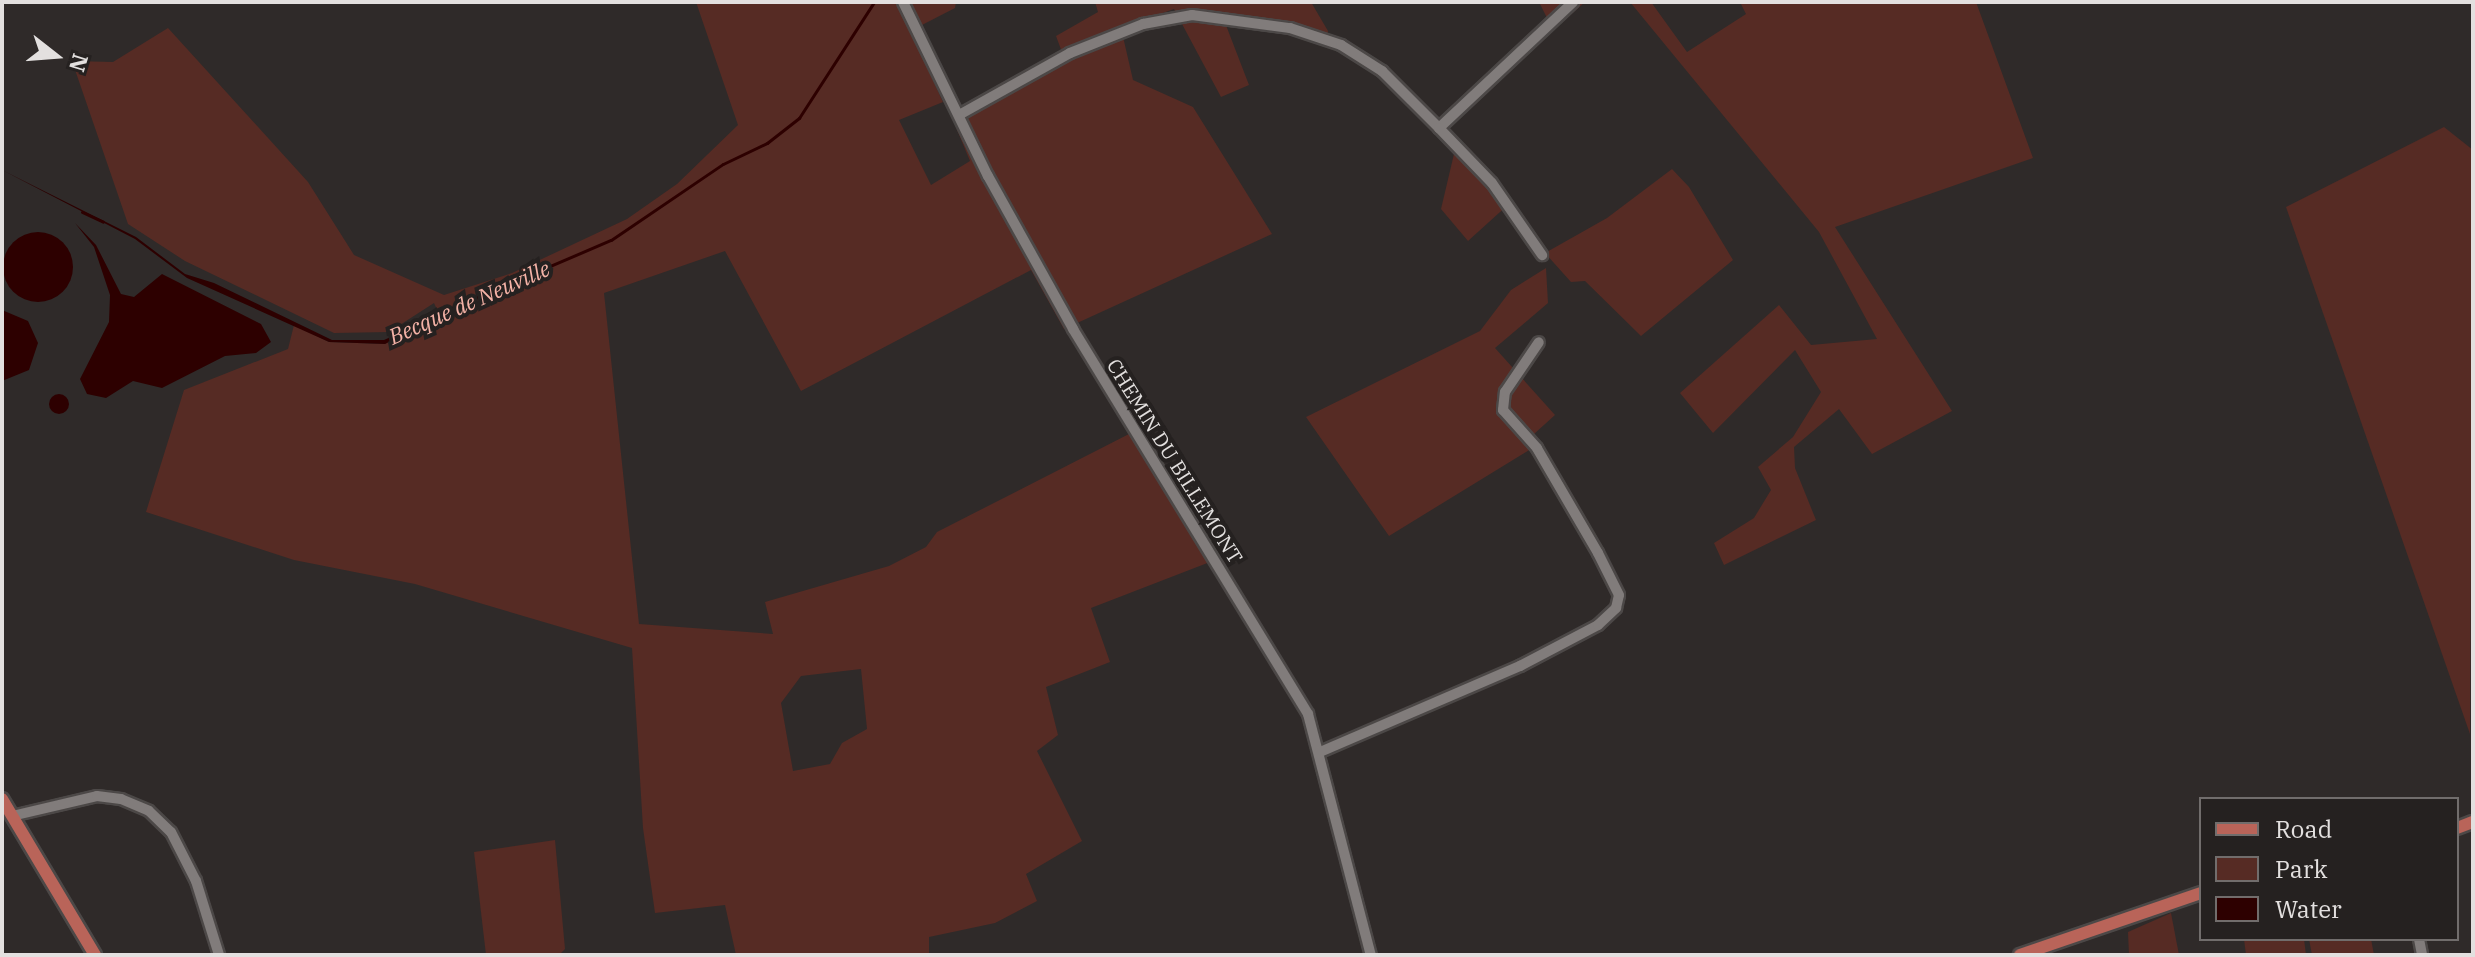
<!DOCTYPE html>
<html>
<head>
<meta charset="utf-8">
<style>
  body { margin:0 }
  #map { position:relative; width:2475px; height:957px; overflow:hidden; background:#2f2a29; font-family:"IBM Plex Serif",serif }
  div>[style] { position:absolute }
  .green>* { inset:0; background:#562b24 }
  .water>* { inset:0; background:#2d0000 }
  .round { border-radius:50% }
  .stream>* { height:3px; margin:-1.5px; padding:0 1.5px; transform-origin:1.5px; border-radius:1.5px; background:#2d0000 }
  .roads { filter:drop-shadow(2px 0 #4c4847) drop-shadow(-2px 0 #4c4847) drop-shadow(0 2px #4c4847) drop-shadow(0 -2px #4c4847) }
  .minor>* { height:10px; margin:-5px; padding:0 5px; transform-origin:5px; border-radius:5px; background:#817c7b }
  .major>* { height:12px; margin:-6px; padding:0 6px; transform-origin:6px; border-radius:6px; background:#b96459 }
  span { translate:-50% -50%; white-space:nowrap; text-align:center; line-height:1.15; -webkit-text-stroke:8px #252120; paint-order:stroke }
  .street-label { font-size:20px; color:#e3e0df }
  .water-label { font-size:22px; color:#f5b3a7; font-style:italic }
  .frame { position:absolute; inset:0; border:4px solid #e3e0df; pointer-events:none }
  .legend { position:absolute; left:2199px; top:797px; width:260px; height:144px; box-sizing:border-box; background:#252120; border:2px solid #716d6c; margin:0; padding:10px 14px; list-style:none; font-size:24px; color:#e3e0df }
  .legend li { display:flex; align-items:center; gap:16px; height:40px }
  .legend b { width:40px; border:2px solid #716d6c }
  .north { position:absolute; left:16px; top:16px; width:80px; height:80px; -webkit-text-stroke:6px #252120; paint-order:stroke; rotate:107deg; font-size:22px; font-weight:700; line-height:32px; text-align:center; color:#e3e0df }
  .north::after { content:''; display:block; margin:auto; width:28px; height:36px; background:#e3e0df; clip-path:polygon(50% 0,100% 100%,50% 72%,0 100%) }
</style>
</head>
<body>
<div id="map">
  <div class="green">
    <i style="clip-path:polygon(evenodd,696px 2px,897px 2px,943px 102px,899px 120px,931px 185px,970px 161px,955px 125px,1066px 63px,1056px 36px,1098px 12px,1095px 2px,1311px 2px,1328px 31px,1326px 43px,1224px 20px,1249px 85px,1221px 97px,1174px 9px,1121px 28px,1133px 80px,1193px 107px,1272px 234px,1064px 329px,1031px 270px,801px 391px,725px 251px,604px 293px,639px 624px,773px 634px,765px 602px,889px 566px,926px 547px,937px 532px,1129px 434px,1210px 562px,1091px 608px,1110px 662px,1046px 687px,1058px 735px,1037px 751px,1082px 841px,1026px 874px,1037px 901px,995px 923px,929px 937px,929px 955px,736px 955px,725px 905px,655px 913px,643px 828px,632px 648px,415px 584px,294px 560px,146px 512px,184px 390px,288px 349px,294px 325px,329px 342px,385px 344px,439px 314px,434px 303px,389px 332px,334px 333px,185px 261px,128px 224px,72px 61px,113px 62px,168px 28px,308px 182px,354px 255px,444px 295px,512px 273px,627px 219px,677px 184px,738px 125px,696px 2px,861px 669px,867px 729px,842px 743px,830px 764px,793px 771px,781px 703px,801px 676px,861px 669px)"></i>
    <i style="clip-path:polygon(907px 2px,956px 2px,955px 8px,920px 26px)"></i>
    <i style="clip-path:polygon(1539px 2px,1585px 2px,1553px 30px)"></i>
    <i style="clip-path:polygon(1630px 2px,1651px 2px,1687px 52px,1746px 14px,1740px 2px,1976px 2px,2033px 158px,1835px 227px,1952px 411px,1872px 454px,1839px 409px,1794px 447px,1795px 468px,1816px 520px,1724px 565px,1714px 543px,1754px 518px,1771px 490px,1758px 467px,1793px 437px,1821px 392px,1795px 350px,1713px 433px,1680px 393px,1779px 305px,1811px 345px,1877px 339px,1819px 232px)"></i>
    <i style="clip-path:polygon(2444px 127px,2473px 150px,2470px 734px,2286px 207px)"></i>
    <i style="clip-path:polygon(1461px 146px,1510px 203px,1468px 241px,1441px 209px,1454px 154px)"></i>
    <i style="clip-path:polygon(1672px 169px,1689px 187px,1733px 260px,1641px 336px,1585px 281px,1571px 282px,1545px 253px,1607px 218px)"></i>
    <i style="clip-path:polygon(1546px 268px,1548px 303px,1495px 348px,1555px 415px,1534px 434px,1609px 563px,1602px 569px,1534px 447px,1389px 536px,1306px 417px,1480px 331px,1511px 290px)"></i>
    <i style="clip-path:polygon(555px 840px,565px 949px,559px 955px,486px 955px,474px 852px)"></i>
    <i style="clip-path:polygon(2171px 913px,2179px 955px,2129px 955px,2128px 932px)"></i>
    <i style="clip-path:polygon(2244px 939px,2304px 939px,2306px 955px,2246px 955px)"></i>
    <i style="clip-path:polygon(2309px 939px,2371px 939px,2374px 955px,2312px 955px)"></i>
  </div>
  <div class="water">
    <i style="clip-path:polygon(2px 170px,136px 237px,185px 274px,214px 283px,332px 340px,384px 340px,440px 315px,385px 344px,329px 342px,187px 278px,135px 239px)"></i>
    <i style="clip-path:polygon(75px 223px,96px 245px,121px 294px,134px 297px,162px 274px,261px 324px,271px 342px,256px 353px,225px 356px,162px 388px,133px 381px,106px 398px,87px 394px,80px 379px,109px 322px,110px 295px,94px 247px)"></i>
    <i class="round" style="left:3px;top:232px;width:70px;height:70px"></i>
    <i style="clip-path:polygon(2px 310px,28px 321px,38px 343px,29px 370px,2px 381px)"></i>
    <i class="round" style="left:49px;top:394px;width:20px;height:20px"></i>
  </div>
  <div class="stream">
    <i style="left:82px;top:212px;width:23px;rotate:25deg"></i>
    <i style="left:438px;top:314px;width:188px;rotate:-23.2deg"></i>
    <i style="left:611px;top:240px;width:135px;rotate:-34.2deg"></i>
    <i style="left:723px;top:164px;width:49px;rotate:-25.5deg"></i>
    <i style="left:767px;top:143px;width:41px;rotate:-38deg"></i>
    <i style="left:799px;top:118px;width:138px;rotate:-57.1deg"></i>
  </div>
  <div class="roads">
    <div class="minor">
      <i style="left:903px;top:2px;width:194px;rotate:64deg"></i>
      <i style="left:988px;top:176px;width:175px;rotate:60.9deg"></i>
      <i style="left:1073px;top:329px;width:451px;rotate:58.6deg"></i>
      <i style="left:1308px;top:714px;width:249px;rotate:75.4deg"></i>
      <i style="left:959px;top:115px;width:127px;rotate:-29.2deg"></i>
      <i style="left:1070px;top:53px;width:79px;rotate:-21.7deg"></i>
      <i style="left:1143px;top:24px;width:50px;rotate:-10.4deg"></i>
      <i style="left:1192px;top:15px;width:99px;rotate:7.6deg"></i>
      <i style="left:1290px;top:28px;width:54px;rotate:18.4deg"></i>
      <i style="left:1341px;top:45px;width:49px;rotate:32.4deg"></i>
      <i style="left:1382px;top:71px;width:81px;rotate:45deg"></i>
      <i style="left:1439px;top:128px;width:184px;rotate:-43.2deg"></i>
      <i style="left:1439px;top:128px;width:76px;rotate:46.1deg"></i>
      <i style="left:1492px;top:183px;width:88px;rotate:55.2deg"></i>
      <i style="left:1320px;top:752px;width:218px;rotate:-23.3deg"></i>
      <i style="left:1520px;top:666px;width:88px;rotate:-27.7deg"></i>
      <i style="left:1598px;top:625px;width:25px;rotate:-43deg"></i>
      <i style="left:1616px;top:608px;width:13px;rotate:-77deg"></i>
      <i style="left:1619px;top:595px;width:47px;rotate:-116.6deg"></i>
      <i style="left:1598px;top:553px;width:121px;rotate:-120.2deg"></i>
      <i style="left:1537px;top:448px;width:51px;rotate:-131.8deg"></i>
      <i style="left:1503px;top:410px;width:18px;rotate:-84deg"></i>
      <i style="left:1505px;top:392px;width:60px;rotate:-55.8deg"></i>
      <i style="left:12px;top:816px;width:87px;rotate:-13.2deg"></i>
      <i style="left:97px;top:796px;width:24px;rotate:7deg"></i>
      <i style="left:121px;top:799px;width:30px;rotate:23deg"></i>
      <i style="left:149px;top:811px;width:30px;rotate:44deg"></i>
      <i style="left:171px;top:832px;width:55px;rotate:63deg"></i>
      <i style="left:196px;top:881px;width:77px;rotate:72.7deg"></i>
      <i style="left:2419px;top:939px;width:16px;rotate:79deg"></i>
    </div>
    <div class="major">
      <i style="left:2px;top:799px;width:182px;rotate:59.2deg"></i>
      <i style="left:2457px;top:828px;width:17px;rotate:-21deg"></i>
      <i style="left:2020px;top:955px;width:191px;rotate:-18.9deg"></i>
    </div>
  </div>
  <div class="street-label">
    <span style="left:1175px;top:461px;rotate:58deg">CHEMIN DU BILLEMONT</span>
  </div>
  <div class="water-label">
    <span style="left:469px;top:302px;rotate:-24deg">Becque de Neuville</span>
  </div>
  <div class="frame"></div>
  <ul class="legend">
  <li><b style="height:10px;background:#b96459"></b>Road</li>
  <li><b style="height:22px;background:#562b24"></b>Park</li>
  <li><b style="height:22px;background:#2d0000"></b>Water</li>
  </ul>
  <div class="north">N</div>
</div>
</body>
</html>
